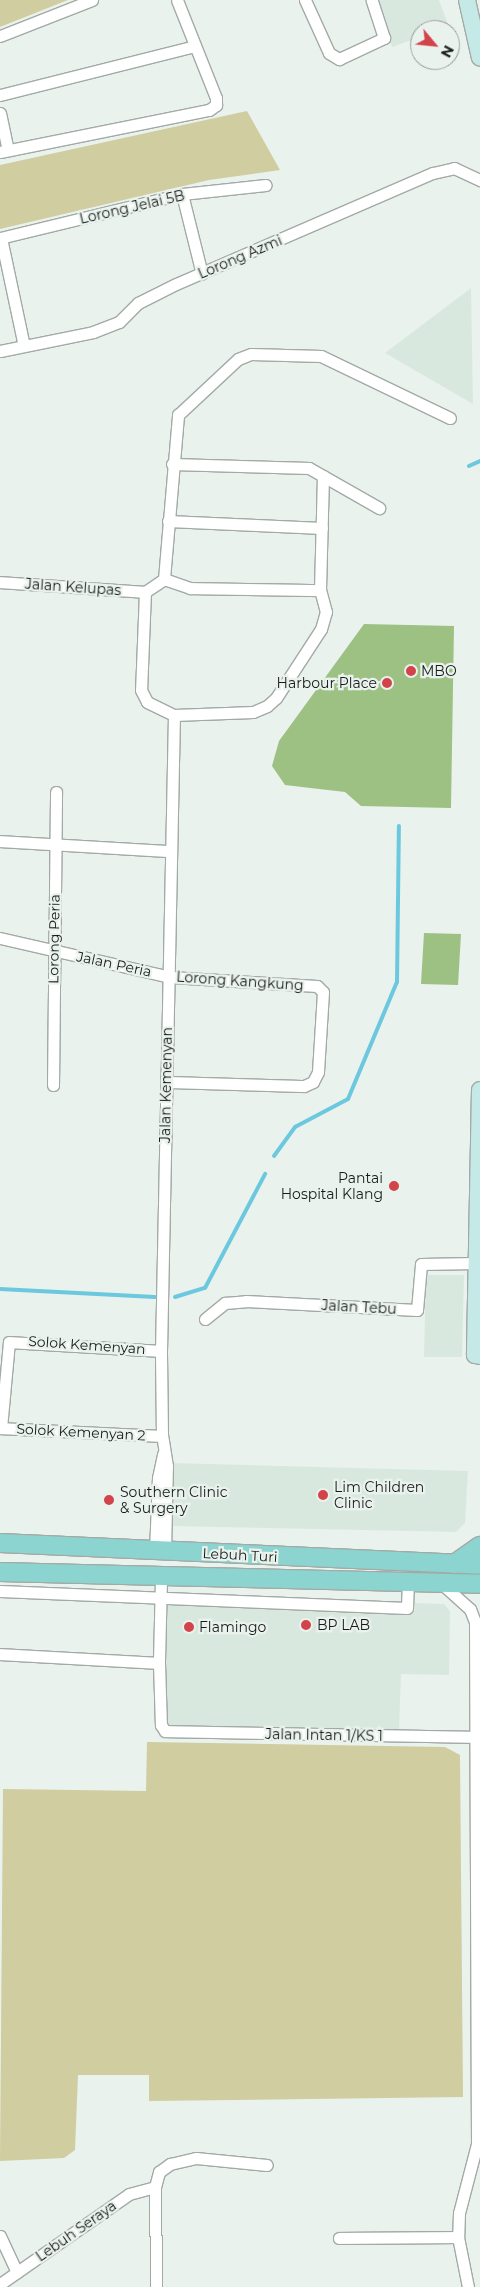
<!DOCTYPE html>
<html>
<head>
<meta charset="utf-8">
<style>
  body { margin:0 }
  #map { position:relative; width:480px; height:2287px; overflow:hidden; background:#eaf2ed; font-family:Montserrat,sans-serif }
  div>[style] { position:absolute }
  .built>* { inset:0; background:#d9e8df }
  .green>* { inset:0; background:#d0cda0 }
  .stream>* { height:4px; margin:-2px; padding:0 2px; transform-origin:2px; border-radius:2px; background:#6bc8df }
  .building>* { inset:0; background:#9cc183 }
  .roads { filter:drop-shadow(1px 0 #a3aaa6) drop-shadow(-1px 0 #a3aaa6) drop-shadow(0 1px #a3aaa6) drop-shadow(0 -1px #a3aaa6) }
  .street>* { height:11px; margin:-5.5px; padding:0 5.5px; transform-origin:5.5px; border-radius:5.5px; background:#fff }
  .secondary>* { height:16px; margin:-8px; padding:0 8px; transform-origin:8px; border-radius:8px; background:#c5e9e7 }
  .primary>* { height:18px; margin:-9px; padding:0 9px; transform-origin:9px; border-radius:9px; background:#8bd4cf }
  .dots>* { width:14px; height:14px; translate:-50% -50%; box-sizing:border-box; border:2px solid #eaf2ed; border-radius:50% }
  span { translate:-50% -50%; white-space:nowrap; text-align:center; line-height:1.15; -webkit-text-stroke:4.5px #eaf2ed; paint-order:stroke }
  .street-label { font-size:14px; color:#181b19 }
  .poi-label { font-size:14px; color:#181b19 }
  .left { translate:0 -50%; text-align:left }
  .right { translate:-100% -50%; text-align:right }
  .north { position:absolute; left:410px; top:20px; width:50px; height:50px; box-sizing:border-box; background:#eaf2ed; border:1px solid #969c98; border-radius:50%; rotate:118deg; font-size:14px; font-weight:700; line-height:20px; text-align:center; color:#181b19 }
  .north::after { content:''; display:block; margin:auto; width:18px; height:22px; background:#d3434a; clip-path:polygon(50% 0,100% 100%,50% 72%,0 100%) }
</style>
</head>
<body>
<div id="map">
  <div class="built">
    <i style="clip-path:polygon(375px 0,439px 0,449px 27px,420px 30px,420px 37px,392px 47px)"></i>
    <i style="clip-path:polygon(471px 288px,473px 404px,385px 353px)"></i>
    <i style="clip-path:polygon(426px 1275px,464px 1275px,462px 1357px,424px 1357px)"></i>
    <i style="clip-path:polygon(171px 1463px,468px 1471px,465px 1523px,456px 1532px,170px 1526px)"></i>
    <i style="clip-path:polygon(415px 1603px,444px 1604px,450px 1611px,449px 1675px,401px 1674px,399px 1731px,171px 1728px,165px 1722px,164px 1604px,414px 1613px)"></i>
  </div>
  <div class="green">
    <i style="clip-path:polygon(0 0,68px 0,0 27px)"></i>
    <i style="clip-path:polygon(247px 111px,280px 170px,209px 180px,0 229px,0 165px)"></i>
    <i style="clip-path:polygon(147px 1742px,445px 1747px,460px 1755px,463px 2097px,149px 2101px,149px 2075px,78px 2075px,75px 2150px,64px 2158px,0 2161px,3px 1789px,146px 1791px)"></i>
  </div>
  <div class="stream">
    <i style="left:469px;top:466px;width:12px;rotate:-24deg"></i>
    <i style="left:274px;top:1156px;width:36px;rotate:-54deg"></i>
    <i style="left:295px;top:1127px;width:60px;rotate:-27.8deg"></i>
    <i style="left:348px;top:1099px;width:127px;rotate:-67.3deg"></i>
    <i style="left:397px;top:982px;width:156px;rotate:-89.3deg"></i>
    <i style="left:0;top:1289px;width:155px;rotate:3deg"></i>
    <i style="left:175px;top:1297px;width:31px;rotate:-17deg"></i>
    <i style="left:205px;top:1288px;width:129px;rotate:-62.2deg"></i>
  </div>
  <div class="building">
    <i style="clip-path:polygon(364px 624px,454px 626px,451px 808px,361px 806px,345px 792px,285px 785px,272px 766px,279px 741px)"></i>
    <i style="clip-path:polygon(424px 933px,461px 934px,458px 985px,421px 984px)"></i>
  </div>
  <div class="roads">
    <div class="street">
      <i style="left:305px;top:0;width:58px;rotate:65.6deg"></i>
      <i style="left:329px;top:53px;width:12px;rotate:31deg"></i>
      <i style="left:339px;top:59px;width:50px;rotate:-25deg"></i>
      <i style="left:384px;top:38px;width:40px;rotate:-108deg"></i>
      <i style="left:0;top:36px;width:99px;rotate:-21.4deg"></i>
      <i style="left:0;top:95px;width:201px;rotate:-14.1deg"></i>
      <i style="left:0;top:113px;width:38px;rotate:78deg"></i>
      <i style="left:0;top:152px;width:213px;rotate:-11.4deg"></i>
      <i style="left:209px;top:110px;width:9px;rotate:-36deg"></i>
      <i style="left:216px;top:105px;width:7px;rotate:-90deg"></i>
      <i style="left:216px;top:98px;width:105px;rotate:-111.7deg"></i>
      <i style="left:182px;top:194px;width:82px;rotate:76deg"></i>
      <i style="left:0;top:238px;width:187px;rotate:-13.6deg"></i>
      <i style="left:182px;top:194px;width:84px;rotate:-6.1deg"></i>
      <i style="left:1px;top:238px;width:110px;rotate:78deg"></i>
      <i style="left:0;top:351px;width:95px;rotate:-11.5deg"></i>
      <i style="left:93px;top:332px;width:28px;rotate:-21deg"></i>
      <i style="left:119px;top:322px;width:27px;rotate:-45deg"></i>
      <i style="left:138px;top:303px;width:42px;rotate:-26.6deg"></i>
      <i style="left:176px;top:284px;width:280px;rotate:-23.4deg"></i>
      <i style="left:433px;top:173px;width:22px;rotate:-13deg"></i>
      <i style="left:454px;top:168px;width:29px;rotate:25deg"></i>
      <i style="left:172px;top:464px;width:137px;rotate:1.7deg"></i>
      <i style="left:309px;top:468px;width:81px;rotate:29.7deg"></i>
      <i style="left:168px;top:521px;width:154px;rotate:2.6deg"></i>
      <i style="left:164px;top:579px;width:165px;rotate:-85.1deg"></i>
      <i style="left:178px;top:415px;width:82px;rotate:-43deg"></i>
      <i style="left:238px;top:359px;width:14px;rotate:-21deg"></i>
      <i style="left:251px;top:354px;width:70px;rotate:1.6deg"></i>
      <i style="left:321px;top:356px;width:143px;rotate:25.7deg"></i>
      <i style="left:0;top:582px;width:145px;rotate:3.9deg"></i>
      <i style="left:145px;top:592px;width:98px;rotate:92.3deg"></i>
      <i style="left:141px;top:690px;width:13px;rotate:63deg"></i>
      <i style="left:147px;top:702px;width:30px;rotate:26deg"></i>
      <i style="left:174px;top:715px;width:79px;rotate:-2.2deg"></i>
      <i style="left:253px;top:712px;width:15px;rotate:-23deg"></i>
      <i style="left:267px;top:706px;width:12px;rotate:-42deg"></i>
      <i style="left:276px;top:698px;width:82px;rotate:-56.9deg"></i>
      <i style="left:321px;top:629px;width:18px;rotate:-74deg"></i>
      <i style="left:326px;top:612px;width:23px;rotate:-105deg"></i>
      <i style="left:320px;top:590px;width:114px;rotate:-88.5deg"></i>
      <i style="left:145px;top:592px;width:23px;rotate:-34deg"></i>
      <i style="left:164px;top:579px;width:28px;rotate:19deg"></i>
      <i style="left:190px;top:588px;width:130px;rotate:0.9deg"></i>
      <i style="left:0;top:841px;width:170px;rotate:3.4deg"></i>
      <i style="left:0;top:938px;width:174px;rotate:12.9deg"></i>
      <i style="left:170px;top:977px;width:147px;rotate:3.5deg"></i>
      <i style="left:317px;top:986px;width:8px;rotate:45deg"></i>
      <i style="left:323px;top:992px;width:80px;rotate:93.6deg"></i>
      <i style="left:318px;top:1072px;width:11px;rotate:117deg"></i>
      <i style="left:313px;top:1082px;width:10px;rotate:156deg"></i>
      <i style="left:304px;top:1086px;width:138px;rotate:-178.3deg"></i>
      <i style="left:53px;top:1085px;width:293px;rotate:-89.4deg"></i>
      <i style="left:205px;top:1319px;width:26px;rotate:-39deg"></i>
      <i style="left:225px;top:1303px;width:21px;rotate:-5deg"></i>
      <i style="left:246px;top:1301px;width:171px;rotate:3deg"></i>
      <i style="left:417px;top:1310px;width:46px;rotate:-85deg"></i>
      <i style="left:421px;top:1264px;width:55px;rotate:-1deg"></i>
      <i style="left:0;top:1428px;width:162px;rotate:2.8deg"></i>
      <i style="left:1px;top:1428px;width:86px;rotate:-84.7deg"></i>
      <i style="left:9px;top:1342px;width:152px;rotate:3.4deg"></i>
      <i style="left:165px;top:1551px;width:85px;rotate:-88.7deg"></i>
      <i style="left:167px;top:1466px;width:30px;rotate:-99deg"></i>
      <i style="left:162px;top:1436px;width:85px;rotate:-90.7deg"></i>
      <i style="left:161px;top:1351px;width:636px;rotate:-88.83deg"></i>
      <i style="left:155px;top:1552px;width:74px;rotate:-87.7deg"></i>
      <i style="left:158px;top:1478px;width:25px;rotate:-78deg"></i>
      <i style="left:161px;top:1579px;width:84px;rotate:91.4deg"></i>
      <i style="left:159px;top:1663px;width:62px;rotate:88.2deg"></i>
      <i style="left:161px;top:1725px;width:7px;rotate:56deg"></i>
      <i style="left:165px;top:1731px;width:310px;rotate:1.1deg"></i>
      <i style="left:442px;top:1584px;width:38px;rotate:42deg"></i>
      <i style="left:470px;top:1609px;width:14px;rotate:69deg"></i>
      <i style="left:475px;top:1622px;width:522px;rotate:89.78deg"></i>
      <i style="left:477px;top:2144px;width:71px;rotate:104.6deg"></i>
      <i style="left:459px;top:2213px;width:24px;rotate:92deg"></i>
      <i style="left:458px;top:2237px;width:51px;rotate:78.7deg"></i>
      <i style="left:0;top:1591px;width:407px;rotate:2.4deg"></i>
      <i style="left:407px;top:1608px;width:26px;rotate:-88deg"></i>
      <i style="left:0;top:1654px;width:159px;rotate:3.2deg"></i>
      <i style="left:155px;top:2187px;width:16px;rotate:-75deg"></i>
      <i style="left:159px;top:2172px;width:14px;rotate:-36deg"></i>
      <i style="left:170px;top:2164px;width:27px;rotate:-13deg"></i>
      <i style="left:196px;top:2158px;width:71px;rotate:5.6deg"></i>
      <i style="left:155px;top:2187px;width:100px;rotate:89.4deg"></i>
      <i style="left:0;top:2236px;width:40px;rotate:65deg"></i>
      <i style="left:339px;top:2238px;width:119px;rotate:-0.5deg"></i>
      <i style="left:0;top:2284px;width:157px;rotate:-34.9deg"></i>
      <i style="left:129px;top:2194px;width:27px;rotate:-15deg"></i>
    </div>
    <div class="secondary">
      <i style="left:467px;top:0;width:59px;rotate:77.4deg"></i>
      <i style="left:480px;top:1090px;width:265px;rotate:91.1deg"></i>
      <i style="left:475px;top:1355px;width:5px;rotate:11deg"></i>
    </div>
    <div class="primary">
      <i style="left:0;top:1543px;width:481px;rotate:2.6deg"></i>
      <i style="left:454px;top:1564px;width:32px;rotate:-35deg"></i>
      <i style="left:0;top:1572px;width:480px;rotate:1.4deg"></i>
    </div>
  </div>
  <div class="dots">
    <i style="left:411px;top:671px;background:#d3434a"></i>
    <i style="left:387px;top:683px;background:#d3434a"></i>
    <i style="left:394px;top:1186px;background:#d3434a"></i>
    <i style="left:323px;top:1495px;background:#d3434a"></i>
    <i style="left:109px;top:1500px;background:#d3434a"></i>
    <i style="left:306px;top:1625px;background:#d3434a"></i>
    <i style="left:189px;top:1627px;background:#d3434a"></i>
  </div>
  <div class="street-label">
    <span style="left:132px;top:207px;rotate:-13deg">Lorong Jelai 5B</span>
    <span style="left:240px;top:257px;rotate:-23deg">Lorong Azmi</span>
    <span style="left:73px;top:587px;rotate:4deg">Jalan Kelupas</span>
    <span style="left:54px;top:939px;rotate:-89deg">Lorong Peria</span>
    <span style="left:114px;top:964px;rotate:12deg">Jalan Peria</span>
    <span style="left:240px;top:981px;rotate:4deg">Lorong Kangkung</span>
    <span style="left:166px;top:1085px;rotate:-89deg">Jalan Kemenyan</span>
    <span style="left:359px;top:1307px;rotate:3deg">Jalan Tebu</span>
    <span style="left:87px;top:1345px;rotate:4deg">Solok Kemenyan</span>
    <span style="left:81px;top:1432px;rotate:3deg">Solok Kemenyan 2</span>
    <span style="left:240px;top:1555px;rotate:3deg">Lebuh Turi</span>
    <span style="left:324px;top:1735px;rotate:1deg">Jalan Intan 1/KS 1</span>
    <span style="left:76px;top:2231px;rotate:-35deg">Lebuh Seraya</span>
  </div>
  <div class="poi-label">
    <span class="left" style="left:421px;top:671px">MBO</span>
    <span class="right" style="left:377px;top:683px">Harbour Place</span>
    <span class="right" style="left:383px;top:1186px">Pantai<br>Hospital Klang</span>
    <span class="left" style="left:334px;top:1495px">Lim Children<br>Clinic</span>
    <span class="left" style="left:120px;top:1500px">Southern Clinic<br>&amp; Surgery</span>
    <span class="left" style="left:317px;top:1625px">BP LAB</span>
    <span class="left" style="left:199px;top:1627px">Flamingo</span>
  </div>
  <div class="north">N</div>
</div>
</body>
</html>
